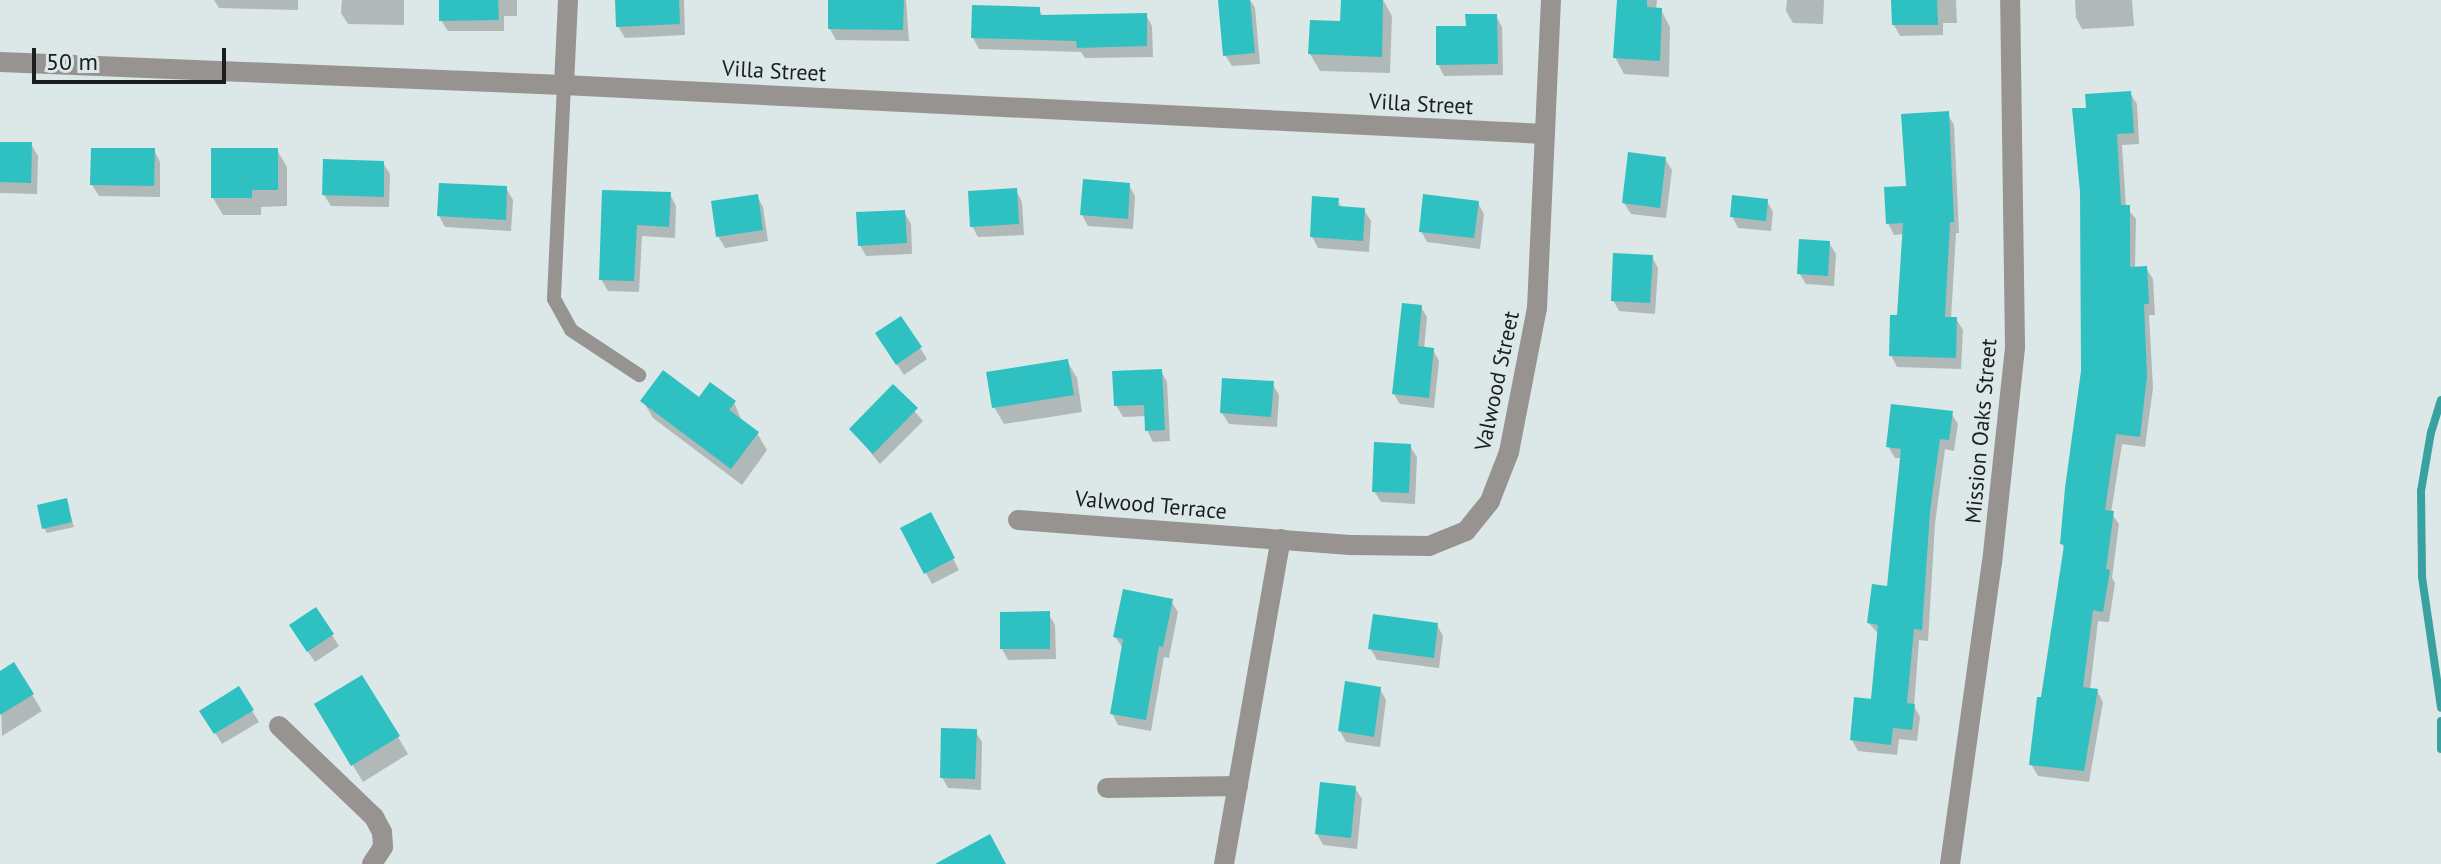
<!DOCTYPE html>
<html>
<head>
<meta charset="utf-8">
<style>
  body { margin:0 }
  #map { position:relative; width:2441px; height:864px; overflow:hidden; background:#dce7e7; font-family:"PT Sans",sans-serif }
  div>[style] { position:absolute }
  .shadow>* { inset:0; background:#0003 }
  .stream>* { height:8px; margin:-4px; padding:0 4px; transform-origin:4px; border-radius:4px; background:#3aa1a1 }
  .building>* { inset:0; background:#2fc0c1 }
  .lane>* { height:14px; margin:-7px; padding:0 7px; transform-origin:7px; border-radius:7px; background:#979391 }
  .street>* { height:20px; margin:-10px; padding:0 10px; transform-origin:10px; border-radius:10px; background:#979391 }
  span { translate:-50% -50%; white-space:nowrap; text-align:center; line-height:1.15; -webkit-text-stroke:7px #dce7e7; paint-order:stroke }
  .street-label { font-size:22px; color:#1a1e1e }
  .scale { position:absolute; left:32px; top:48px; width:194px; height:36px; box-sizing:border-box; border:4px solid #1a1e1e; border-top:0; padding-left:10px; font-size:24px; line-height:28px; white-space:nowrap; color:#1a1e1e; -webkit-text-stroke:6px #dce7e7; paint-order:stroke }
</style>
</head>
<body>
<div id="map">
  <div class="shadow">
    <i style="clip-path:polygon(214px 0,298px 0,298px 10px,219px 8px)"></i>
    <i style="clip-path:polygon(342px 0,404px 0,404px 25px,348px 24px,341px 13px)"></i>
    <i style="clip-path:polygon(441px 0,517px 0,517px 16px,504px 16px,504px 31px,448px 31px,441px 20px)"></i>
    <i style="clip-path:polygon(617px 0,684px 0,685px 35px,625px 38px,618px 26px)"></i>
    <i style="clip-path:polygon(830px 0,906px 0,909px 41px,836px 40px,830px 29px)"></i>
    <i style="clip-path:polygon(1220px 0,1250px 0,1255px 8px,1260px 64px,1232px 66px,1225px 55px)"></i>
    <i style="clip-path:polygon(1343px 0,1383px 0,1392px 16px,1390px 73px,1320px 71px,1310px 54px,1342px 23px)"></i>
    <i style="clip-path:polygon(1619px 0,1657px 0,1656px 9px,1661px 10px,1670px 27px,1669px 77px,1624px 74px,1615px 57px)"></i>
    <i style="clip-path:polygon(1787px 0,1824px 0,1823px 24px,1793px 23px,1786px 11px)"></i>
    <i style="clip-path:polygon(1893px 0,1956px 0,1957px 23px,1943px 23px,1943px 35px,1900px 36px,1894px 25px)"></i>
    <i style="clip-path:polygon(2075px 0,2132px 0,2134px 26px,2082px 29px,2076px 18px)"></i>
    <i style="clip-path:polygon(1039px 9px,1043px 17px,1146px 15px,1152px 26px,1153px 57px,1085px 58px,1081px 52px,979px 49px,973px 38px)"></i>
    <i style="clip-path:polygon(1496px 16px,1502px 27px,1503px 75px,1444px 76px,1438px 64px)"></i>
    <i style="clip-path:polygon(2130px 93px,2137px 104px,2139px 144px,2122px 145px,2126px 207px,2136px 219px,2135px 269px,2146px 268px,2153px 279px,2155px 315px,2149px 315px,2153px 388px,2145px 447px,2122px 444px,2111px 513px,2119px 524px,2112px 578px,2115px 583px,2109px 622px,2098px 621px,2090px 690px,2097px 691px,2103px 702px,2089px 782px,2038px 776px,2031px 764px,2065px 549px,2062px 544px,2083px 371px,2088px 110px)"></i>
    <i style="clip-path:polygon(1947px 113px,1954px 125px,1959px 233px,1956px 233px,1951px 319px,1956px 319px,1963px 330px,1961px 369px,1897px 367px,1891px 355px,1899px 317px,1904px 234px,1894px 235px,1888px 223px)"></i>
    <i style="clip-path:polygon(0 144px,31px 144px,38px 156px,37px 194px,0 193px)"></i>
    <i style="clip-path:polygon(154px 150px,160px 162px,160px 197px,99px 196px,92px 185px)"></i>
    <i style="clip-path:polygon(277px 150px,287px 167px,287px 206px,261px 207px,261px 215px,223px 215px,213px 198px)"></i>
    <i style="clip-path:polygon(1665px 159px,1672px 170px,1666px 218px,1631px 214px,1624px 203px)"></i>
    <i style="clip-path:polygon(383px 163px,390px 174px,389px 207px,331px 206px,324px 195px)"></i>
    <i style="clip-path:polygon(1129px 185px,1135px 196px,1133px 229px,1088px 226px,1082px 215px)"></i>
    <i style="clip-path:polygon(506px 188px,513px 200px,511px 231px,445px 227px,439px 216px)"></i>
    <i style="clip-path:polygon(1016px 190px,1022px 202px,1024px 235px,978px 237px,972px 226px)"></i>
    <i style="clip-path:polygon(604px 192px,670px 194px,676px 206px,675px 238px,642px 236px,639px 292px,608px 291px,601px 279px)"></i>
    <i style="clip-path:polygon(757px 196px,763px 207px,768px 241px,725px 248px,718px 236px)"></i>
    <i style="clip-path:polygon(1337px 200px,1342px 208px,1364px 210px,1371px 221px,1369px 252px,1318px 248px,1312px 237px)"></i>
    <i style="clip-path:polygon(1767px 201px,1773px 212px,1771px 231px,1738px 228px,1732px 216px)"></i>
    <i style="clip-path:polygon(1478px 203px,1484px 214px,1480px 249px,1427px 242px,1421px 231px)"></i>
    <i style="clip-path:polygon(904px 212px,911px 224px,912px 254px,866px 256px,860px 245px)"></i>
    <i style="clip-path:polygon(1829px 243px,1836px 254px,1834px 286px,1806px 284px,1799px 273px)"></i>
    <i style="clip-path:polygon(1652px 257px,1658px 268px,1655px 314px,1619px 311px,1613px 300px)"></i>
    <i style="clip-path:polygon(1421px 307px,1427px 317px,1424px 349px,1433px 350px,1439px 361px,1434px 408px,1400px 404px,1394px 394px)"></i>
    <i style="clip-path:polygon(901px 318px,927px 359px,904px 375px,884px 345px)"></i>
    <i style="clip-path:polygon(1067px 361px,1077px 378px,1082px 412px,1004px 424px,994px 407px)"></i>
    <i style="clip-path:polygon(1161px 371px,1167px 382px,1170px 441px,1153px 442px,1147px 430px,1146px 416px,1123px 417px,1116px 405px)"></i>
    <i style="clip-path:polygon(1272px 383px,1279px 395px,1277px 427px,1229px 424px,1222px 413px)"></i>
    <i style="clip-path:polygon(893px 387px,923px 421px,880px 464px,851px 429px)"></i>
    <i style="clip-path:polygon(699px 400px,734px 402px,742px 422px,757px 433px,767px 450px,742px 485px,653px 418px,643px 401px)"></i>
    <i style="clip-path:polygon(1951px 413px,1958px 424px,1954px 451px,1945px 449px,1935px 524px,1928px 641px,1919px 640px,1914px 706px,1920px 717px,1917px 741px,1899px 739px,1897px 755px,1858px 751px,1852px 740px,1873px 701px,1879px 635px,1869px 623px,1889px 589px,1902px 458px,1895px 458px,1888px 446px)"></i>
    <i style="clip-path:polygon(1410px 446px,1417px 457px,1415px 504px,1381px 502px,1374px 491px)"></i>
    <i style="clip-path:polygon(66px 501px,74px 527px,47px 533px,44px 528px)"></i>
    <i style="clip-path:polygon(930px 515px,959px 570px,932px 584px,926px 573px)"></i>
    <i style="clip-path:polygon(1171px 601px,1178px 612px,1169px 658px,1164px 657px,1151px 731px,1118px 725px,1112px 713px,1123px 648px,1115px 637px)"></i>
    <i style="clip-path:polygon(1048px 613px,1055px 625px,1056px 659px,1008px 660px,1002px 649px)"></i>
    <i style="clip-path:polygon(1437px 625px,1443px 636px,1439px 668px,1377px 660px,1370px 648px)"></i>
    <i style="clip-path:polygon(332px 635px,339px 646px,315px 662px,298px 637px)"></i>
    <i style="clip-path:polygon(14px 665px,42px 711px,2px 736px,0 673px)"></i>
    <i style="clip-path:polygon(238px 688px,259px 722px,222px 744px,202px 711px)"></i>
    <i style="clip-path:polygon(1380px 689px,1386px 700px,1380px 747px,1346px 742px,1340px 731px)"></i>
    <i style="clip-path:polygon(316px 705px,398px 737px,408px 754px,363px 782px)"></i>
    <i style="clip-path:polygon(975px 731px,982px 742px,981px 790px,948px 788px,942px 777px)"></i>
    <i style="clip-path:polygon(1355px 788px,1362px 799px,1357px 849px,1323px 845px,1317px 834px)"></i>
  </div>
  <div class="stream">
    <i style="left:2441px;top:400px;width:34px;rotate:107deg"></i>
    <i style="left:2431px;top:432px;width:60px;rotate:99.6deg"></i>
    <i style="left:2421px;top:491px;width:86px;rotate:89.3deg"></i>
    <i style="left:2422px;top:577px;width:132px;rotate:81.7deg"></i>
    <i style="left:2441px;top:721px;width:28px;rotate:90deg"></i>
  </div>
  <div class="building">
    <i style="clip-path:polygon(439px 0,498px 0,499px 20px,439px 21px)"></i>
    <i style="clip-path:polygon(615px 0,679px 0,680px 24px,616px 27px)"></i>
    <i style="clip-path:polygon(828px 0,904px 0,903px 30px,828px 29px)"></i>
    <i style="clip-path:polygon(1218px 0,1250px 0,1255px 53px,1223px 56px)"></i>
    <i style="clip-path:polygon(1341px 0,1383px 0,1382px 57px,1308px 54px,1310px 20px,1340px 21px)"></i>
    <i style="clip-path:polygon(1617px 0,1647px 0,1647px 7px,1662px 8px,1660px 61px,1613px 58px)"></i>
    <i style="clip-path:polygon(1891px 0,1937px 0,1938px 25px,1892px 25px)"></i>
    <i style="clip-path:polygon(972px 5px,1040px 7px,1040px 15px,1147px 13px,1147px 46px,1077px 48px,1076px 41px,971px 38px)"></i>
    <i style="clip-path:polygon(1465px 14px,1497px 14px,1498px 64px,1436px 65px,1436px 26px,1466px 26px)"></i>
    <i style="clip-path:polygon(2131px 91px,2134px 133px,2117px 134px,2121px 205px,2130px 205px,2130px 267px,2147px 266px,2149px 304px,2144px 304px,2147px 376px,2140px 437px,2116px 434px,2105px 510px,2114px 511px,2106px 569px,2110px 570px,2103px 612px,2093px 610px,2083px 687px,2098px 689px,2084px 771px,2029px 765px,2037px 697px,2041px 697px,2064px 545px,2060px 544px,2065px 488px,2081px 371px,2080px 192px,2072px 108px,2086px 108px,2085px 94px)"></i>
    <i style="clip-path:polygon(1949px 111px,1954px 222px,1950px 222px,1945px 317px,1957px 317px,1956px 358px,1889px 356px,1890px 315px,1897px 315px,1903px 223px,1886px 224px,1884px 187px,1906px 186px,1901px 114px)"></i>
    <i style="clip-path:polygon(0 142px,32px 142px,31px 183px,0 182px)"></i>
    <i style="clip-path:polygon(91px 148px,155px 148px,154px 186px,90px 185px)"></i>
    <i style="clip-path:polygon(211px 148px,278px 148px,278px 190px,252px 190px,252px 198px,211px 198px)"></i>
    <i style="clip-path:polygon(1628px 152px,1666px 157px,1660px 208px,1622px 203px)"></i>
    <i style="clip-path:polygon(323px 159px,384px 161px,384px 197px,322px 195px)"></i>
    <i style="clip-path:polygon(1083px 179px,1130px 183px,1128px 219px,1080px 215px)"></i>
    <i style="clip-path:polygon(439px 183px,507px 186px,506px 220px,437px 216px)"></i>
    <i style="clip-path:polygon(1017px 188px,1019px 224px,970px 227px,968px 191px)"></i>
    <i style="clip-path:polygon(602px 190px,671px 192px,669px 227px,637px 225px,634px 281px,599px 280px)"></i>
    <i style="clip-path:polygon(758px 194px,763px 230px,716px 237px,711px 201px)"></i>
    <i style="clip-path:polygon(1423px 194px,1479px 201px,1474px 238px,1419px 232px)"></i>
    <i style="clip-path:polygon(1732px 195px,1768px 199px,1766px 221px,1730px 217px)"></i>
    <i style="clip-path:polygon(1312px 196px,1339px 198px,1338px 206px,1365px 208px,1363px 241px,1310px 237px)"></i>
    <i style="clip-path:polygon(905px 210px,907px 243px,858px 246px,856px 212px)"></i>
    <i style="clip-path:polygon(1799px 239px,1830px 241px,1828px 276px,1797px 274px)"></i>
    <i style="clip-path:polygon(1613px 253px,1653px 255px,1650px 303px,1611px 301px)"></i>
    <i style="clip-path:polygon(1402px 303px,1422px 305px,1418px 346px,1434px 348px,1429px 398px,1392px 394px)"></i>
    <i style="clip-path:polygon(901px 316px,922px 347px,896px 365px,875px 333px)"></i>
    <i style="clip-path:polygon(1068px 359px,1074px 395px,992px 408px,986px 372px)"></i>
    <i style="clip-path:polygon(1162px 369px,1165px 430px,1145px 431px,1144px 405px,1114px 406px,1112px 371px)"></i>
    <i style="clip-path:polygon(663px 370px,699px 397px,710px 382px,736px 401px,729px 410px,759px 432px,731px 469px,640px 401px)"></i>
    <i style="clip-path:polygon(1222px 378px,1274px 381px,1271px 417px,1220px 413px)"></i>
    <i style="clip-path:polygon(893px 384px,918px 408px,873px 454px,849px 429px)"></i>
    <i style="clip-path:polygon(1891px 404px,1953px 411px,1949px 440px,1940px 439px,1930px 511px,1922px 630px,1914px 629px,1907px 703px,1915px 704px,1912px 730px,1893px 728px,1891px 745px,1850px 740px,1854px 697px,1871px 699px,1878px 625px,1867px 623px,1872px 584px,1887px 586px,1901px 449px,1886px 447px)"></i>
    <i style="clip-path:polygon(1374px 442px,1411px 444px,1409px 493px,1372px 492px)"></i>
    <i style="clip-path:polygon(67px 498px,72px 522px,42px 529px,37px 505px)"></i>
    <i style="clip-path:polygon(931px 512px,955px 558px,924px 574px,900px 528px)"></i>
    <i style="clip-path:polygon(1123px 589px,1173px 599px,1163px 647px,1159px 646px,1146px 720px,1110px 714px,1123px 639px,1113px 637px)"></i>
    <i style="clip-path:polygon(316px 607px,334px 634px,307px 652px,289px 625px)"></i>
    <i style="clip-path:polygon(1050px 611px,1050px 649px,1000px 649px,1000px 612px)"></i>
    <i style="clip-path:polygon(1373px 614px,1438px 623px,1434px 658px,1368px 649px)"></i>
    <i style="clip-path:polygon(14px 662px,34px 694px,0 715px,0 671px)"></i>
    <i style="clip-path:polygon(362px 675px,400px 736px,351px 766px,314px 704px)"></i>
    <i style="clip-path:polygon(1345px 681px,1381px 687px,1374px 737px,1338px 731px)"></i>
    <i style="clip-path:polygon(239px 686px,254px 710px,214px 734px,199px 711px)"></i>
    <i style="clip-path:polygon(941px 728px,977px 729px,975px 779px,940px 778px)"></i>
    <i style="clip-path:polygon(1320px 782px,1356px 786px,1351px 838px,1315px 834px)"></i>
    <i style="clip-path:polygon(990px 834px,1006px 864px,935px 864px)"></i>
  </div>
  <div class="lane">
    <i style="left:564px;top:85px;width:214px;rotate:92.7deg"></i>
    <i style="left:554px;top:299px;width:35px;rotate:61deg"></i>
    <i style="left:571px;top:330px;width:82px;rotate:33.5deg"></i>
  </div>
  <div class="street">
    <i style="left:0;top:62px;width:564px;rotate:2.34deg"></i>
    <i style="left:564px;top:85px;width:982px;rotate:2.86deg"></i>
    <i style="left:564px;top:85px;width:85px;rotate:-87.3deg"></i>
    <i style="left:1018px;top:520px;width:336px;rotate:4.3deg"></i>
    <i style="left:1353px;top:545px;width:76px;rotate:0.8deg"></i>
    <i style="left:1429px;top:546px;width:40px;rotate:-22deg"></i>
    <i style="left:1466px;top:531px;width:38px;rotate:-51deg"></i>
    <i style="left:1490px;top:501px;width:53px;rotate:-68.8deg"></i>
    <i style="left:1509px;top:452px;width:147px;rotate:-79deg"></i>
    <i style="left:1537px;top:308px;width:308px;rotate:-87.4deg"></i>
    <i style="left:279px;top:726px;width:132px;rotate:43.8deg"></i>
    <i style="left:374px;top:817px;width:17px;rotate:62deg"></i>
    <i style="left:382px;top:832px;width:15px;rotate:86deg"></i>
    <i style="left:383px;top:847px;width:20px;rotate:123deg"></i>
    <i style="left:1107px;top:788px;width:131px;rotate:-0.9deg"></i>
    <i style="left:1224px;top:864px;width:330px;rotate:-80.1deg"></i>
    <i style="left:1950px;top:864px;width:304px;rotate:-82.1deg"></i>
    <i style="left:1992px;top:563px;width:217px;rotate:-83.9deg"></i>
    <i style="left:2015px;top:347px;width:347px;rotate:-90.8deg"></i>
  </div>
  <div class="street-label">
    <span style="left:774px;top:71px;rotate:3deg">Villa Street</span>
    <span style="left:1421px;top:104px;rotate:3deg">Villa Street</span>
    <span style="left:1497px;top:381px;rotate:-78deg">Valwood Street</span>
    <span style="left:1981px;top:431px;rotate:-85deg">Mission Oaks Street</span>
    <span style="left:1151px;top:505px;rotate:5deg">Valwood Terrace</span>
  </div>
  <div class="scale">50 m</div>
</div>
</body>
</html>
